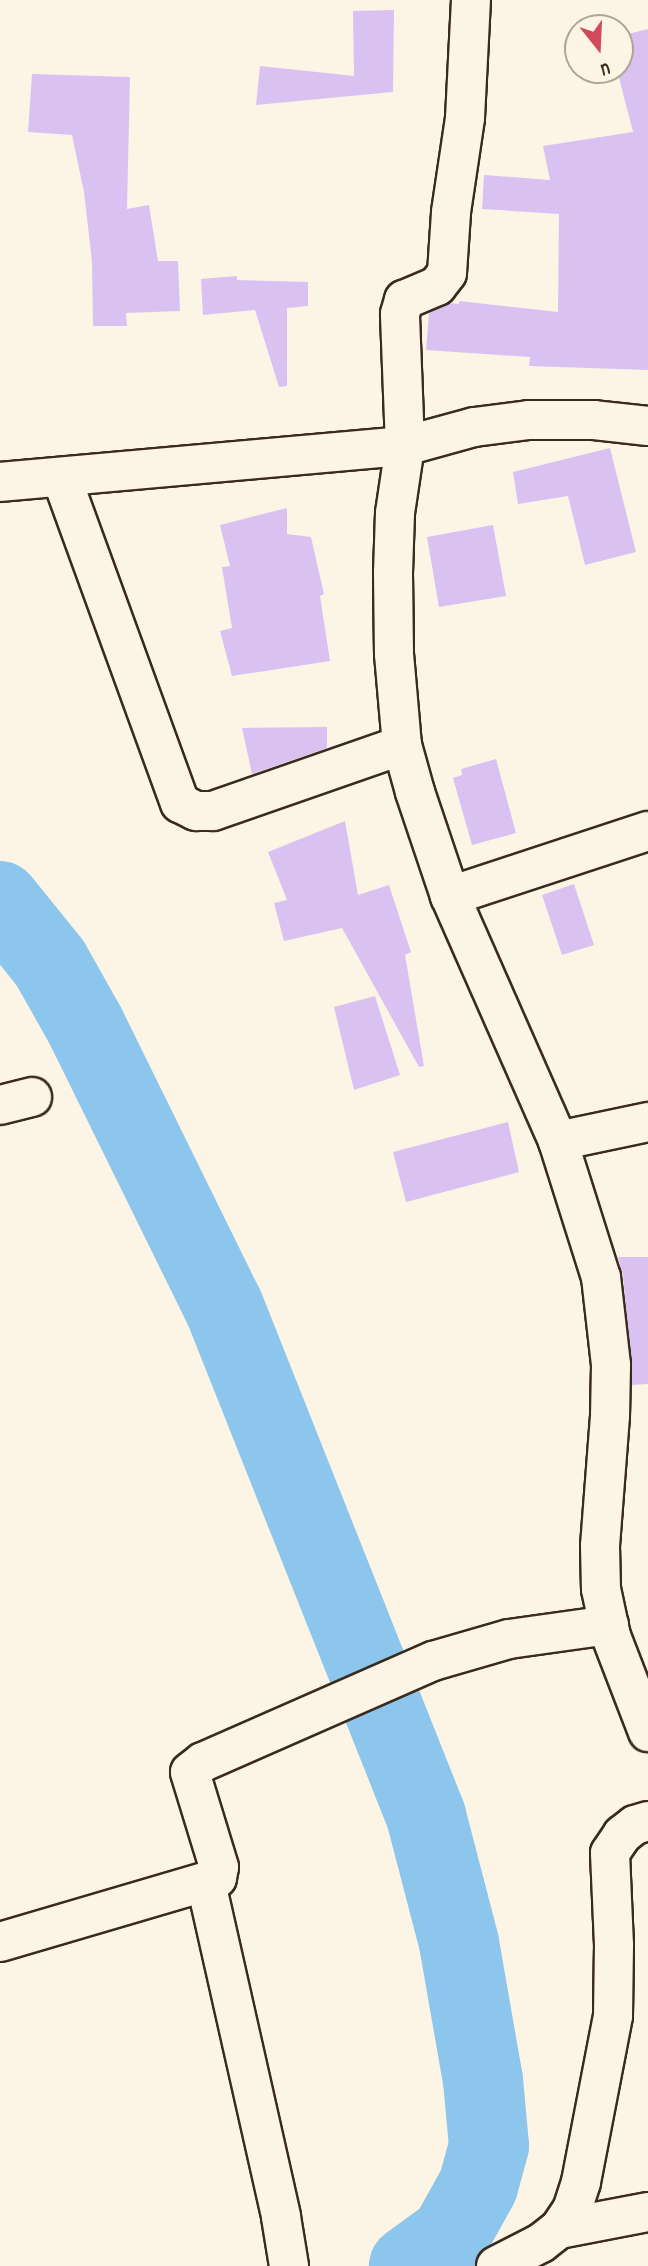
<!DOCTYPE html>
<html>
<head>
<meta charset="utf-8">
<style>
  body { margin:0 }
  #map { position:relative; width:648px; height:2266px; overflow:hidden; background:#fcf5e5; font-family:Dekko,sans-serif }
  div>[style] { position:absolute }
  .river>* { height:80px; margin:-40px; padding:0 40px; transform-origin:40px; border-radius:40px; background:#8dc6ec }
  .building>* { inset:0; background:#d9c2f2 }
  .roads { filter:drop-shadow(2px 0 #3b2a1e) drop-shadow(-2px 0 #3b2a1e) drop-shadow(0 2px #3b2a1e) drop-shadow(0 -2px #3b2a1e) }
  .minor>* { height:38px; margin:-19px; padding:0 19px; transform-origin:19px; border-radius:19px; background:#fcf5e5 }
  span { translate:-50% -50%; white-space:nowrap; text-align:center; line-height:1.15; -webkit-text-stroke:7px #fcf5e5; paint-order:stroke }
  .north { position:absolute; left:564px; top:14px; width:70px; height:70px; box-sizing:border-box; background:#fcf5e5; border:2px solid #afa495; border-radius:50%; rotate:162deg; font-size:19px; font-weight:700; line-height:28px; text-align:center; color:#3b2a1e }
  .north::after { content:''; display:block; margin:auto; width:24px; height:32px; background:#d1495b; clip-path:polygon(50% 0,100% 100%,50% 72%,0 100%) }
</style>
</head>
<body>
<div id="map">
  <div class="river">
    <i style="left:0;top:901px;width:80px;rotate:51.1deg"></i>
    <i style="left:50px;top:963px;width:71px;rotate:60.6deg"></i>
    <i style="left:85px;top:1025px;width:314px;rotate:63.8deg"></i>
    <i style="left:224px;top:1307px;width:548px;rotate:68.35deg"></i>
    <i style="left:426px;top:1816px;width:131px;rotate:75.4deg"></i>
    <i style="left:459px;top:1943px;width:139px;rotate:80.1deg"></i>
    <i style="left:483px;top:2080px;width:66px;rotate:84.8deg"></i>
    <i style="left:489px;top:2146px;width:41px;rotate:105.4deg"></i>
    <i style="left:478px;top:2186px;width:57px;rotate:119.2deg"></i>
    <i style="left:450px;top:2236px;width:51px;rotate:143.8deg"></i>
  </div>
  <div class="building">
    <i style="clip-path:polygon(394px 10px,393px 92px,256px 105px,260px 66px,354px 76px,353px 11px)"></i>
    <i style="clip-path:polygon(648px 29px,648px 370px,529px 366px,530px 357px,426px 350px,429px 313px,449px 303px,459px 304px,459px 301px,558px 312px,559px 214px,482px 209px,484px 175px,550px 180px,543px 146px,633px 132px,617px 70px,620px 70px,620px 36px)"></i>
    <i style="clip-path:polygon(32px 74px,130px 77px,127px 209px,149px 205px,158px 261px,178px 261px,180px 311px,126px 313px,127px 326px,93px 326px,92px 262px,84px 192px,72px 135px,28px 132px)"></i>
    <i style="clip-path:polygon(237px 276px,237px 280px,308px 282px,308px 306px,287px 308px,287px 386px,279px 387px,255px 310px,203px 315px,201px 279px)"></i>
    <i style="clip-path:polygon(610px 448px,636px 552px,585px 565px,568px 496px,518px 504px,513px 472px)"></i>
    <i style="clip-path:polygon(287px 508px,287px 534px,311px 537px,324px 594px,320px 596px,330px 661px,232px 676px,220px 631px,232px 628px,222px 567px,230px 566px,220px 525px)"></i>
    <i style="clip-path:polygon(493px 525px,506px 596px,439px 607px,427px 537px)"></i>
    <i style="clip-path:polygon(327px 727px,327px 748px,252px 774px,242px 728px)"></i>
    <i style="clip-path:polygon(496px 759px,516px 833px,472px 845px,453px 778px,462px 775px,461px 769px)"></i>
    <i style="clip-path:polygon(345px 821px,358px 895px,389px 885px,411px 952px,405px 955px,424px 1066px,419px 1067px,342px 928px,284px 941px,274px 903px,287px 900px,268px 852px)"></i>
    <i style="clip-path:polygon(574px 884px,594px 945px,562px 955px,542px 895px)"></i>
    <i style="clip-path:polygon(375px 996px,400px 1075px,354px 1090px,334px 1007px)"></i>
    <i style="clip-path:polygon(508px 1122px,519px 1172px,406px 1202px,393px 1152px)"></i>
    <i style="clip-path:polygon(618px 1257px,648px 1257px,648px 1384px,632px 1385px,623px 1275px)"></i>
  </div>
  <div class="roads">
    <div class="minor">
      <i style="left:648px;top:426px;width:54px;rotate:-173.7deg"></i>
      <i style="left:594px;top:420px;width:65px;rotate:180deg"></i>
      <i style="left:529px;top:420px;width:55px;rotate:172.7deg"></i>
      <i style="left:474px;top:427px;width:72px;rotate:164.6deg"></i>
      <i style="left:405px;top:446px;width:68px;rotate:98.5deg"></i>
      <i style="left:395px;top:513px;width:60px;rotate:91.9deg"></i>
      <i style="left:393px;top:573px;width:81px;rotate:89.3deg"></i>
      <i style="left:394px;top:654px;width:91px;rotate:85deg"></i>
      <i style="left:402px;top:745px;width:49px;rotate:74.5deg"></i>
      <i style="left:415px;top:792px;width:110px;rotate:71.4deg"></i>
      <i style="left:450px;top:896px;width:268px;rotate:66.2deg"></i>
      <i style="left:558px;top:1141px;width:143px;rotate:72.5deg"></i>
      <i style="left:601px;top:1277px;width:89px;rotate:83.5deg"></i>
      <i style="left:611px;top:1365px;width:51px;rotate:91.1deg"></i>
      <i style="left:610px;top:1416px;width:130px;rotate:94.4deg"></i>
      <i style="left:600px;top:1546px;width:43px;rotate:88.7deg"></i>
      <i style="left:601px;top:1589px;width:48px;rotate:78deg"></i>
      <i style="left:611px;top:1636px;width:103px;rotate:68.9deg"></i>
      <i style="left:62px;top:479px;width:345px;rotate:70deg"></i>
      <i style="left:180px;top:803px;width:18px;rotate:27deg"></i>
      <i style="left:196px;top:811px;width:17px"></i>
      <i style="left:213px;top:811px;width:200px;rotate:-19.2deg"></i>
      <i style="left:0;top:482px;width:407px;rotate:-5.1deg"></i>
      <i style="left:405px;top:446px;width:132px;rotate:-92.2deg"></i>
      <i style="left:400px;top:314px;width:15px;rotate:-74deg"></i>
      <i style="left:404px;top:300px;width:36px;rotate:-23deg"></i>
      <i style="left:437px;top:286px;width:16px;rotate:-52deg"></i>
      <i style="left:447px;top:273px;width:61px;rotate:-86.2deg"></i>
      <i style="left:451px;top:212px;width:95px;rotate:-81.5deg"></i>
      <i style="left:465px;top:118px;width:118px;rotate:-87.1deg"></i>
      <i style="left:450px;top:896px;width:208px;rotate:-18.2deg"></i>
      <i style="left:0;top:1105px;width:33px;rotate:-14deg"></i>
      <i style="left:558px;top:1141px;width:92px;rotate:-11.9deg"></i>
      <i style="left:206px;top:1883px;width:342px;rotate:77.3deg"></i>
      <i style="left:281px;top:2217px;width:50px;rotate:80.7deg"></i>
      <i style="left:0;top:1942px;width:226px;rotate:-16.4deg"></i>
      <i style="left:217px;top:1878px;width:11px;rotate:-80deg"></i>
      <i style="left:219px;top:1867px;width:99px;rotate:-107deg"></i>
      <i style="left:190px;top:1772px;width:16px;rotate:-38deg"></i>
      <i style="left:203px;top:1762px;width:251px;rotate:-23.7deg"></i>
      <i style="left:433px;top:1661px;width:79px;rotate:-16.1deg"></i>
      <i style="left:509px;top:1639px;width:101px;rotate:-8deg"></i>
      <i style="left:559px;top:2229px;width:91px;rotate:-10.8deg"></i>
      <i style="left:496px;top:2266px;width:51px;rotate:-27.1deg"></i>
      <i style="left:541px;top:2243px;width:23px;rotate:-38deg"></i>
      <i style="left:559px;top:2229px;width:23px;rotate:-56deg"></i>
      <i style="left:572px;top:2210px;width:29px;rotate:-72deg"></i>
      <i style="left:581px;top:2182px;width:169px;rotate:-79.1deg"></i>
      <i style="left:613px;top:2016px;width:71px;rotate:-89.2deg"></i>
      <i style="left:614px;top:1945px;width:92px;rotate:-92.5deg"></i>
      <i style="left:610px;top:1853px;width:22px;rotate:-56deg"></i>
      <i style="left:622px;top:1835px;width:16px;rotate:-38deg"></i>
      <i style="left:635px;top:1825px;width:14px;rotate:-17deg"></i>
    </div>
  </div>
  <div class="north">U</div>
</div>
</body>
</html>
